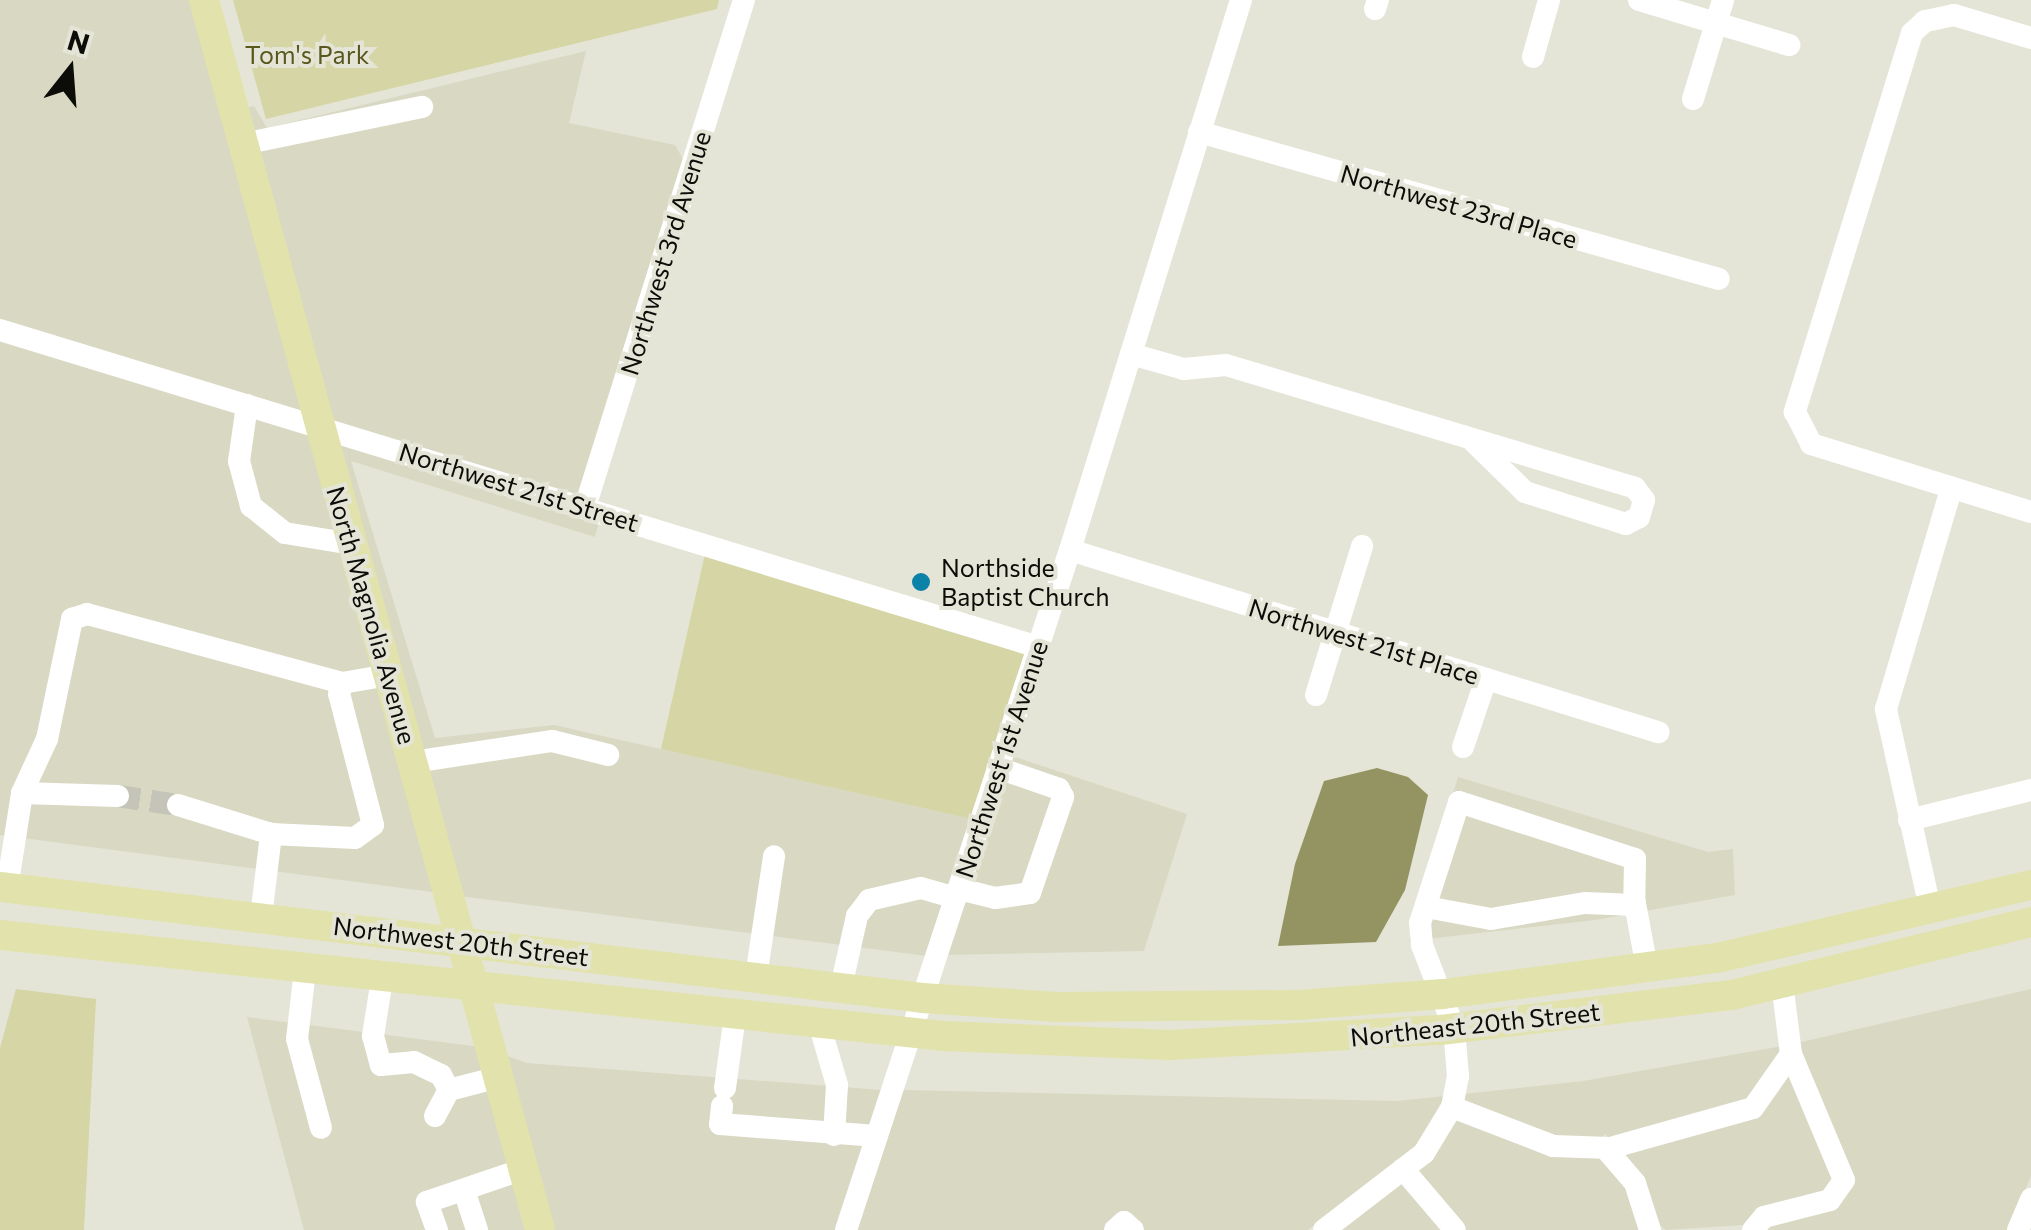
<!DOCTYPE html>
<html>
<head>
<meta charset="utf-8">
<style>
  body { margin:0 }
  #map { position:relative; width:2031px; height:1230px; overflow:hidden; background:#e5e5d7; font-family:Commissioner,sans-serif }
  div>[style] { position:absolute }
  .built>* { inset:0; background:#d8d8c3 }
  .green>* { inset:0; background:#d5d5a5 }
  .water>* { inset:0; background:#949463 }
  .minor-tunnel>* { height:22px; margin-top:-11px; transform-origin:0; background:repeating-linear-gradient(90deg,#c4c4b8 0 22px,transparent 0 33px) }
  .minor>* { height:22px; margin:-11px; padding:0 11px; transform-origin:11px; border-radius:11px; background:#fff }
  .major>* { height:30px; margin:-15px; padding:0 15px; transform-origin:15px; border-radius:15px; background:#e2e2ac }
  .dots>* { width:28px; height:28px; translate:-50% -50%; box-sizing:border-box; border:5px solid #e5e5d7; border-radius:50% }
  span { translate:-50% -50%; white-space:nowrap; text-align:center; line-height:1.15; -webkit-text-stroke:8px #e5e5d7; paint-order:stroke }
  .park-label { font-size:25px; color:#58571d }
  .street-label { font-size:25px; color:#0c0c08 }
  .poi-label { font-size:25px; color:#0c0c08 }
  .left { translate:0 -50%; text-align:left }
  .north { position:absolute; left:20px; top:20px; width:100px; height:100px; -webkit-text-stroke:8px #e5e5d7; paint-order:stroke; rotate:17deg; font-size:28px; font-weight:700; line-height:40px; text-align:center; color:#0c0c08 }
  .north::after { content:''; display:block; margin:auto; width:35px; height:45px; background:#0c0c08; clip-path:polygon(50% 0,100% 100%,50% 72%,0 100%) }
</style>
</head>
<body>
<div id="map">
  <div class="built">
    <i style="clip-path:polygon(0 0,195px 0,306px 412px,0 319px)"></i>
    <i style="clip-path:polygon(586px 51px,569px 123px,675px 145px,684px 161px,580px 495px,327px 419px,243px 108px,254px 106px,267px 128px)"></i>
    <i style="clip-path:polygon(0 340px,312px 435px,440px 893px,0 835px)"></i>
    <i style="clip-path:polygon(333px 442px,599px 522px,595px 537px,351px 461px,435px 738px,554px 725px,972px 819px,927px 956px,460px 896px)"></i>
    <i style="clip-path:polygon(1012px 756px,1187px 814px,1144px 951px,946px 955px)"></i>
    <i style="clip-path:polygon(1458px 777px,1708px 852px,1733px 849px,1735px 895px,1595px 920px,1409px 941px)"></i>
    <i style="clip-path:polygon(2031px 989px,2031px 1176px,2008px 1230px,1765px 1230px,1852px 1175px,1797px 1043px)"></i>
    <i style="clip-path:polygon(247px 1017px,481px 1047px,531px 1230px,304px 1230px)"></i>
    <i style="clip-path:polygon(1788px 1045px,1833px 1179px,1825px 1191px,1744px 1225px,1666px 1230px,1656px 1222px,1641px 1176px,1605px 1134px,1592px 1148px,1627px 1188px,1640px 1230px,1465px 1230px,1417px 1170px,1464px 1094px,1583px 1081px)"></i>
    <i style="clip-path:polygon(502px 1054px,527px 1063px,882px 1090px,837px 1230px,550px 1230px)"></i>
    <i style="clip-path:polygon(901px 1090px,1397px 1101px,1445px 1096px,1418px 1146px,1308px 1230px,855px 1230px)"></i>
    <i style="clip-path:polygon(1401px 1182px,1443px 1230px,1339px 1230px)"></i>
  </div>
  <div class="green">
    <i style="clip-path:polygon(233px 0,719px 0,717px 9px,266px 119px)"></i>
    <i style="clip-path:polygon(705px 554px,1026px 654px,972px 819px,661px 749px)"></i>
    <i style="clip-path:polygon(16px 989px,96px 999px,84px 1230px,0 1230px,0 1048px)"></i>
  </div>
  <div class="water">
    <i style="clip-path:polygon(1377px 768px,1408px 777px,1428px 795px,1405px 890px,1376px 942px,1278px 946px,1295px 864px,1324px 781px)"></i>
  </div>
  <div class="minor-tunnel">
    <i style="left:118px;top:796px;width:61px;rotate:8.5deg"></i>
  </div>
  <div class="minor">
    <i style="left:1639px;top:0;width:157px;rotate:16.7deg"></i>
    <i style="left:1375px;top:9px;width:9px;rotate:-72deg"></i>
    <i style="left:2031px;top:38px;width:80px;rotate:-163.4deg"></i>
    <i style="left:1954px;top:15px;width:30px;rotate:168deg"></i>
    <i style="left:1925px;top:21px;width:18px;rotate:137deg"></i>
    <i style="left:1912px;top:33px;width:397px;rotate:107.2deg"></i>
    <i style="left:1795px;top:412px;width:36px;rotate:63deg"></i>
    <i style="left:1811px;top:444px;width:230px;rotate:17.2deg"></i>
    <i style="left:1533px;top:57px;width:59px;rotate:-74.3deg"></i>
    <i style="left:1693px;top:99px;width:103px;rotate:-73.1deg"></i>
    <i style="left:1199px;top:132px;width:540px;rotate:15.79deg"></i>
    <i style="left:243px;top:144px;width:183px;rotate:-11.7deg"></i>
    <i style="left:0;top:330px;width:1085px;rotate:16.98deg"></i>
    <i style="left:1131px;top:354px;width:55px;rotate:15.8deg"></i>
    <i style="left:1184px;top:369px;width:42px;rotate:-5.4deg"></i>
    <i style="left:1226px;top:365px;width:427px;rotate:16.7deg"></i>
    <i style="left:1635px;top:488px;width:15px;rotate:53deg"></i>
    <i style="left:1644px;top:500px;width:18px;rotate:106deg"></i>
    <i style="left:1639px;top:517px;width:15px;rotate:152deg"></i>
    <i style="left:1626px;top:524px;width:106px;rotate:-162.4deg"></i>
    <i style="left:1525px;top:492px;width:71px;rotate:-135.6deg"></i>
    <i style="left:247px;top:405px;width:57px;rotate:98.1deg"></i>
    <i style="left:239px;top:461px;width:47px;rotate:75.1deg"></i>
    <i style="left:251px;top:506px;width:43px;rotate:38.5deg"></i>
    <i style="left:285px;top:533px;width:68px;rotate:9.3deg"></i>
    <i style="left:585px;top:507px;width:531px;rotate:-72.59deg"></i>
    <i style="left:1070px;top:550px;width:616px;rotate:17.2deg"></i>
    <i style="left:1316px;top:695px;width:156px;rotate:-72.8deg"></i>
    <i style="left:1463px;top:747px;width:72px;rotate:-71.3deg"></i>
    <i style="left:413px;top:762px;width:141px;rotate:-8.6deg"></i>
    <i style="left:552px;top:741px;width:58px;rotate:14deg"></i>
    <i style="left:22px;top:793px;width:96px;rotate:1.8deg"></i>
    <i style="left:178px;top:805px;width:97px;rotate:17.3deg"></i>
    <i style="left:1909px;top:820px;width:126px;rotate:-13.8deg"></i>
    <i style="left:7px;top:888px;width:96px;rotate:-81deg"></i>
    <i style="left:22px;top:793px;width:60px;rotate:-65.2deg"></i>
    <i style="left:47px;top:739px;width:123px;rotate:-78.2deg"></i>
    <i style="left:72px;top:619px;width:16px;rotate:-18deg"></i>
    <i style="left:87px;top:614px;width:264px;rotate:15.1deg"></i>
    <i style="left:342px;top:683px;width:48px;rotate:-9.7deg"></i>
    <i style="left:959px;top:889px;width:37px;rotate:14deg"></i>
    <i style="left:995px;top:898px;width:35px;rotate:-8deg"></i>
    <i style="left:1030px;top:893px;width:102px;rotate:-71deg"></i>
    <i style="left:1063px;top:797px;width:9px;rotate:-117deg"></i>
    <i style="left:1059px;top:789px;width:65px;rotate:-161deg"></i>
    <i style="left:1426px;top:907px;width:66px;rotate:10.5deg"></i>
    <i style="left:1491px;top:919px;width:95px;rotate:-9.7deg"></i>
    <i style="left:1585px;top:903px;width:50px;rotate:2.3deg"></i>
    <i style="left:1930px;top:908px;width:204px;rotate:-102.5deg"></i>
    <i style="left:1886px;top:709px;width:228px;rotate:-73.5deg"></i>
    <i style="left:261px;top:917px;width:84px;rotate:-83.1deg"></i>
    <i style="left:271px;top:834px;width:84px;rotate:2.7deg"></i>
    <i style="left:355px;top:838px;width:22px;rotate:-36deg"></i>
    <i style="left:373px;top:825px;width:135px;rotate:-104.5deg"></i>
    <i style="left:339px;top:694px;width:11px;rotate:-75deg"></i>
    <i style="left:305px;top:970px;width:69px;rotate:96.6deg"></i>
    <i style="left:297px;top:1039px;width:92px;rotate:74.9deg"></i>
    <i style="left:756px;top:977px;width:122px;rotate:-81.5deg"></i>
    <i style="left:382px;top:979px;width:58px;rotate:99deg"></i>
    <i style="left:373px;top:1036px;width:30px;rotate:75deg"></i>
    <i style="left:381px;top:1065px;width:33px;rotate:-5deg"></i>
    <i style="left:414px;top:1062px;width:30px;rotate:26deg"></i>
    <i style="left:441px;top:1075px;width:17px;rotate:62deg"></i>
    <i style="left:449px;top:1090px;width:52px;rotate:-14.6deg"></i>
    <i style="left:841px;top:987px;width:73px;rotate:-77.3deg"></i>
    <i style="left:857px;top:916px;width:20px;rotate:-53deg"></i>
    <i style="left:869px;top:900px;width:53px;rotate:-13deg"></i>
    <i style="left:921px;top:888px;width:36px;rotate:16deg"></i>
    <i style="left:819px;top:1023px;width:65px;rotate:73.8deg"></i>
    <i style="left:837px;top:1085px;width:50px;rotate:93.4deg"></i>
    <i style="left:725px;top:1088px;width:74px;rotate:-82.2deg"></i>
    <i style="left:722px;top:1106px;width:18px;rotate:96deg"></i>
    <i style="left:720px;top:1124px;width:157px;rotate:4.4deg"></i>
    <i style="left:1452px;top:1107px;width:108px;rotate:21.1deg"></i>
    <i style="left:1553px;top:1146px;width:57px;rotate:2deg"></i>
    <i style="left:1610px;top:1148px;width:148px;rotate:-15.6deg"></i>
    <i style="left:1753px;top:1108px;width:66px;rotate:-54.9deg"></i>
    <i style="left:1791px;top:1054px;width:72px;rotate:-97.2deg"></i>
    <i style="left:435px;top:1116px;width:30px;rotate:-62deg"></i>
    <i style="left:1605px;top:1148px;width:46px;rotate:49.4deg"></i>
    <i style="left:1635px;top:1183px;width:49px;rotate:72.3deg"></i>
    <i style="left:1403px;top:1169px;width:80px;rotate:49.6deg"></i>
    <i style="left:464px;top:1190px;width:42px;rotate:72deg"></i>
    <i style="left:437px;top:1230px;width:30px;rotate:-110deg"></i>
    <i style="left:427px;top:1202px;width:102px;rotate:-18.8deg"></i>
    <i style="left:846px;top:1230px;width:716px;rotate:-71.77deg"></i>
    <i style="left:1070px;top:550px;width:576px;rotate:-72.73deg"></i>
    <i style="left:1115px;top:1230px;width:12px;rotate:-42deg"></i>
    <i style="left:1124px;top:1222px;width:12px;rotate:42deg"></i>
    <i style="left:1324px;top:1230px;width:126px;rotate:-37.6deg"></i>
    <i style="left:1424px;top:1153px;width:54px;rotate:-58.7deg"></i>
    <i style="left:1452px;top:1107px;width:32px;rotate:-79deg"></i>
    <i style="left:1458px;top:1076px;width:48px;rotate:-94.8deg"></i>
    <i style="left:1454px;top:1028px;width:89px;rotate:-111.1deg"></i>
    <i style="left:1422px;top:945px;width:22px;rotate:-95deg"></i>
    <i style="left:1420px;top:923px;width:127px;rotate:-72.1deg"></i>
    <i style="left:1459px;top:802px;width:185px;rotate:17.9deg"></i>
    <i style="left:1635px;top:859px;width:39px;rotate:91deg"></i>
    <i style="left:1634px;top:898px;width:71px;rotate:79.5deg"></i>
    <i style="left:1753px;top:1230px;width:17px;rotate:-50deg"></i>
    <i style="left:1764px;top:1217px;width:68px;rotate:-14.4deg"></i>
    <i style="left:1830px;top:1200px;width:24px;rotate:-55deg"></i>
    <i style="left:1844px;top:1180px;width:137px;rotate:-112.8deg"></i>
    <i style="left:2018px;top:1230px;width:34px;rotate:-67deg"></i>
  </div>
  <div class="major">
    <i style="left:204px;top:0;width:1275px;rotate:74.72deg"></i>
    <i style="left:0;top:887px;width:929px;rotate:6.86deg"></i>
    <i style="left:922px;top:998px;width:135px;rotate:3.8deg"></i>
    <i style="left:1057px;top:1007px;width:242px;rotate:-0.5deg"></i>
    <i style="left:1299px;top:1005px;width:144px;rotate:-4.4deg"></i>
    <i style="left:1443px;top:994px;width:276px;rotate:-7.5deg"></i>
    <i style="left:1717px;top:958px;width:322px;rotate:-13.1deg"></i>
    <i style="left:0;top:935px;width:948px;rotate:6.11deg"></i>
    <i style="left:943px;top:1036px;width:227px;rotate:2.3deg"></i>
    <i style="left:1170px;top:1045px;width:271px;rotate:-3.2deg"></i>
    <i style="left:1441px;top:1030px;width:293px;rotate:-6.9deg"></i>
    <i style="left:1732px;top:995px;width:308px;rotate:-13.7deg"></i>
  </div>
  <div class="dots">
    <i style="left:921px;top:582px;background:#0c82a8"></i>
  </div>
  <div class="park-label">
    <span style="left:307px;top:54px">Tom's Park</span>
  </div>
  <div class="street-label">
    <span style="left:1459px;top:206px;rotate:16deg">Northwest 23rd Place</span>
    <span style="left:665px;top:253px;rotate:-73deg">Northwest 3rd Avenue</span>
    <span style="left:519px;top:487px;rotate:17deg">Northwest 21st Street</span>
    <span style="left:372px;top:615px;rotate:74deg">North Magnolia Avenue</span>
    <span style="left:1364px;top:641px;rotate:17deg">Northwest 21st Place</span>
    <span style="left:1001px;top:759px;rotate:-72deg">Northwest 1st Avenue</span>
    <span style="left:461px;top:941px;rotate:7deg">Northwest 20th Street</span>
    <span style="left:1475px;top:1024px;rotate:-6deg">Northeast 20th Street</span>
  </div>
  <div class="poi-label">
    <span class="left" style="left:941px;top:582px">Northside<br>Baptist Church</span>
  </div>
  <div class="north">N</div>
</div>
</body>
</html>
